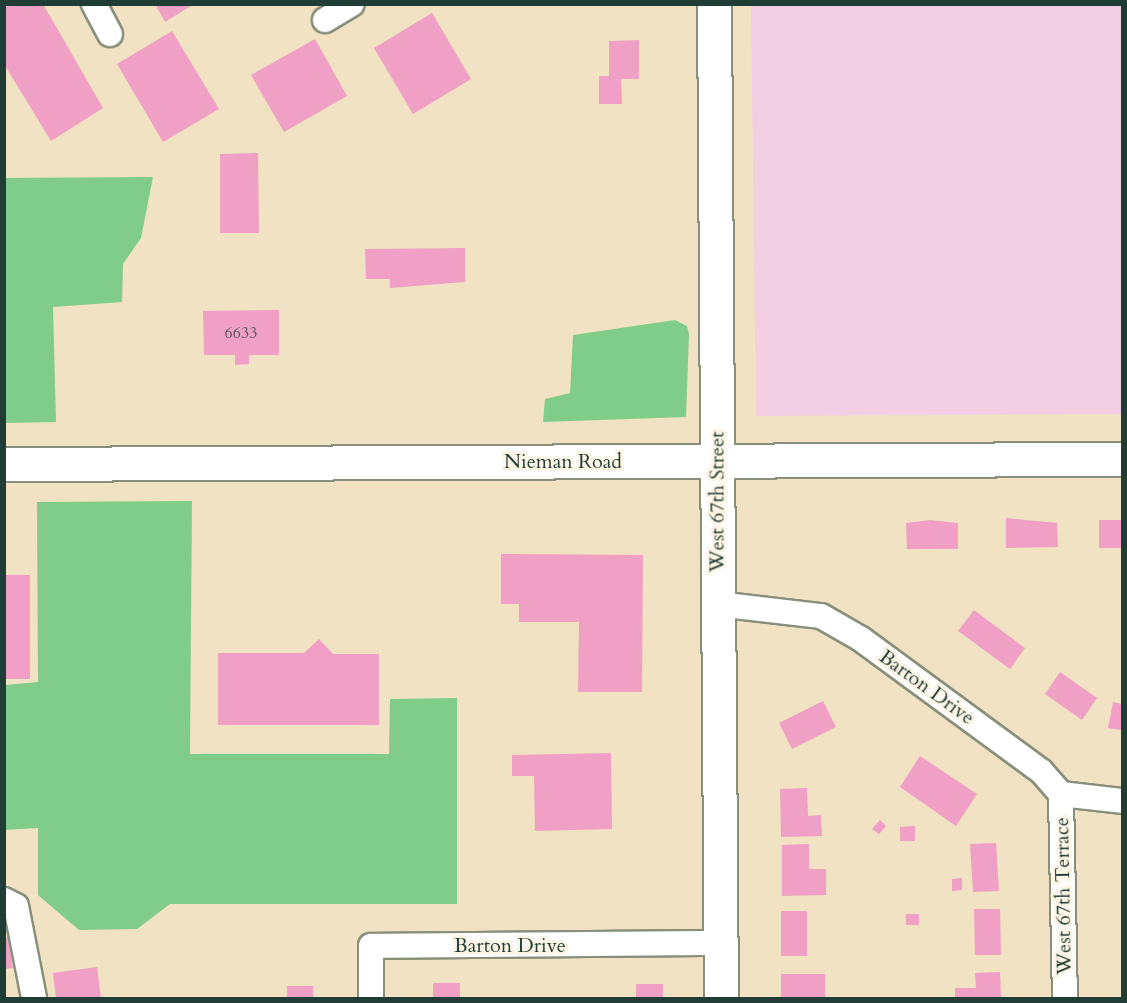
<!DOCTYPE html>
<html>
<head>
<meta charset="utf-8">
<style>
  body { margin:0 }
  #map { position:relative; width:1127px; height:1003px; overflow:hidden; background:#f0e2c2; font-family:Cardo,serif }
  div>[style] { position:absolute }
  .built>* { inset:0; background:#f2cfe2 }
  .green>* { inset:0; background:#80cd8b }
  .building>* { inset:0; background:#efa0c4 }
  .roads { filter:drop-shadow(2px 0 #88907b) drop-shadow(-2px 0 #88907b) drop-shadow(0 2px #88907b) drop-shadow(0 -2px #88907b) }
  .street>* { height:24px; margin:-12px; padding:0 12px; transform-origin:12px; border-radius:12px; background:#fff }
  .secondary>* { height:33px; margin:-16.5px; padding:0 16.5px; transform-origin:16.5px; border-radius:16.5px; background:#fff }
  span { translate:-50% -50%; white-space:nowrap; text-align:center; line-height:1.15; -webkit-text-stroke:6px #fcf5e5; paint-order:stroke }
  .number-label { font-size:16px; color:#535658 }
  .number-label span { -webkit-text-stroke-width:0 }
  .street-label { font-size:20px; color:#1f3d34 }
  .frame { position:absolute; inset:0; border:6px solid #1f3d34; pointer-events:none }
</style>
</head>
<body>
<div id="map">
  <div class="built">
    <i style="clip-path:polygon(751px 5px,1122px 5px,1122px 414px,756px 416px)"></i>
  </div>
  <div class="green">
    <i style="clip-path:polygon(153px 177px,141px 238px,123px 264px,122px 302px,53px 307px,56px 422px,5px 423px,5px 178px)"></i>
    <i style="clip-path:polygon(675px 320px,687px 326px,689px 334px,686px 417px,543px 422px,545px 399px,570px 393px,573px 335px)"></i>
    <i style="clip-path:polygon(192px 501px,190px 754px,389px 754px,390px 699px,457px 698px,457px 904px,170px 904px,137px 929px,79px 930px,38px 895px,38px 828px,4px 830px,5px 685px,38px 682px,37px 502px)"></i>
  </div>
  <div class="building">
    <i style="clip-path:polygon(4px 4px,43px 4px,103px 108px,51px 141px,4px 64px)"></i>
    <i style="clip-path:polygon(155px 4px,194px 4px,165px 22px)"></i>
    <i style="clip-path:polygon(432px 13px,471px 79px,413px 114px,374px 48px)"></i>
    <i style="clip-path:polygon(172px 31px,219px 109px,163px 142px,117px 64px)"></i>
    <i style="clip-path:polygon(315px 39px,347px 96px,284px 132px,251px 75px)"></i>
    <i style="clip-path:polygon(639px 40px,639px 79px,621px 79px,622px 104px,599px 104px,599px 76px,609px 76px,609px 41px)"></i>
    <i style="clip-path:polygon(258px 153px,259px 233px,220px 233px,220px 154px)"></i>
    <i style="clip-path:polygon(465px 248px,465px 282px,390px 288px,390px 279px,366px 279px,365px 249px)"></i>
    <i style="clip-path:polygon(279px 310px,279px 355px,249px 355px,249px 364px,235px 365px,235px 355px,204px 355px,203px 311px)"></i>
    <i style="clip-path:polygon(1006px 518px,1057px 523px,1058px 547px,1006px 548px)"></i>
    <i style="clip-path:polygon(930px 520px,958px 523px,958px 549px,907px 549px,906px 523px)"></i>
    <i style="clip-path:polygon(1099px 520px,1122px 520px,1122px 548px,1099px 548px)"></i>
    <i style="clip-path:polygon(501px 554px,643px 555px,642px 692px,578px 692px,579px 622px,519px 622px,519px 604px,501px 604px)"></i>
    <i style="clip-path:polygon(4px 575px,30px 575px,30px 679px,4px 679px)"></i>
    <i style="clip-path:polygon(974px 610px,1025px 648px,1010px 669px,958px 631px)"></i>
    <i style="clip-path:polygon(319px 639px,333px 654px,379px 654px,379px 725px,218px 725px,218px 653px,304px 653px)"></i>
    <i style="clip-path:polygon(1060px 672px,1097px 698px,1082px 720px,1045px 694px)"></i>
    <i style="clip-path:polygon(823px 701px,836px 727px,792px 749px,779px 723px)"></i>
    <i style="clip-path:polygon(1113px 702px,1122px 704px,1122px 730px,1108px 728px)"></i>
    <i style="clip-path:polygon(611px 753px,612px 829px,535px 831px,534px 776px,512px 776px,512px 755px)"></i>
    <i style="clip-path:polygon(920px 756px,977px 794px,956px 826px,900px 787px)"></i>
    <i style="clip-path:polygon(807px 788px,808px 816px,821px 815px,822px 836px,781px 837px,780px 789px)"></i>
    <i style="clip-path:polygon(880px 820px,886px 826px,879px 834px,872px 829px)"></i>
    <i style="clip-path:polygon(915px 826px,915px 841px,900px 841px,900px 827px)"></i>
    <i style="clip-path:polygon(996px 843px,999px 891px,973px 892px,970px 844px)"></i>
    <i style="clip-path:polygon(809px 844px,809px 869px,826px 869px,826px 895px,782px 896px,782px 845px)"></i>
    <i style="clip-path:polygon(962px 878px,962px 890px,952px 891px,952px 879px)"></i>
    <i style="clip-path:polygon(974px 909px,1000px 909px,1001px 955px,975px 955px)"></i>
    <i style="clip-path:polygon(781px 911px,807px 911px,807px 956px,781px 956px)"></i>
    <i style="clip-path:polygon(906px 914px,919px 914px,919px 925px,906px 925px)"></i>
    <i style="clip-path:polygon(8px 937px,13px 968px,4px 969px,4px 938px)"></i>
    <i style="clip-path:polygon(97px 967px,101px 998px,56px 998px,53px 973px)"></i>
    <i style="clip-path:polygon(1000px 972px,1001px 998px,955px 998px,955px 988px,976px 988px,975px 973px)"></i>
    <i style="clip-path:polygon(781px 974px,825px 974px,825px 998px,781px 998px)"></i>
    <i style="clip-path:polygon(433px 983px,460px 983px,460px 998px,433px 998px)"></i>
    <i style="clip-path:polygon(636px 984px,663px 984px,663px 998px,636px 998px)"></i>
    <i style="clip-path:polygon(287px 986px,313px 986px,313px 998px,287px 998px)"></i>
  </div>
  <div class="roads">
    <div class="street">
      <i style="left:94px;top:4px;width:34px;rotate:62deg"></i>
      <i style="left:325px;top:20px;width:31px;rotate:-31deg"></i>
      <i style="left:717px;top:604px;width:105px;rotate:6.6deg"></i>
      <i style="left:821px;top:616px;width:46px;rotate:29.9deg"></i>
      <i style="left:861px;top:639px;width:223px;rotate:36.3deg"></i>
      <i style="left:1041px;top:771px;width:30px;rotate:49deg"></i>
      <i style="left:1061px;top:794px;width:61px;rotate:6.5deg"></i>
      <i style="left:1061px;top:794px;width:204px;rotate:88.9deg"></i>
      <i style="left:4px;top:900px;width:13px;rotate:27deg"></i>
      <i style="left:16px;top:906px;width:94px;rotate:78.9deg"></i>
      <i style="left:371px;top:998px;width:52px;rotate:-90deg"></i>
      <i style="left:371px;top:946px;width:350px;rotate:-0.5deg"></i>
    </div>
    <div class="secondary">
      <i style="left:714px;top:4px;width:994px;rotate:89.6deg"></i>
      <i style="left:4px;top:464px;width:1118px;rotate:-0.26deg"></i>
    </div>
  </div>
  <div class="number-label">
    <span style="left:241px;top:333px">6633</span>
  </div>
  <div class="street-label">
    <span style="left:563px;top:461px">Nieman Road</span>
    <span style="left:717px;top:502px;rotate:-90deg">West 67th Street</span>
    <span style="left:927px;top:687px;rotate:36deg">Barton Drive</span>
    <span style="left:1063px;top:896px;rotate:-91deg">West 67th Terrace</span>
    <span style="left:510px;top:945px">Barton Drive</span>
  </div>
  <div class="frame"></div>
</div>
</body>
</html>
